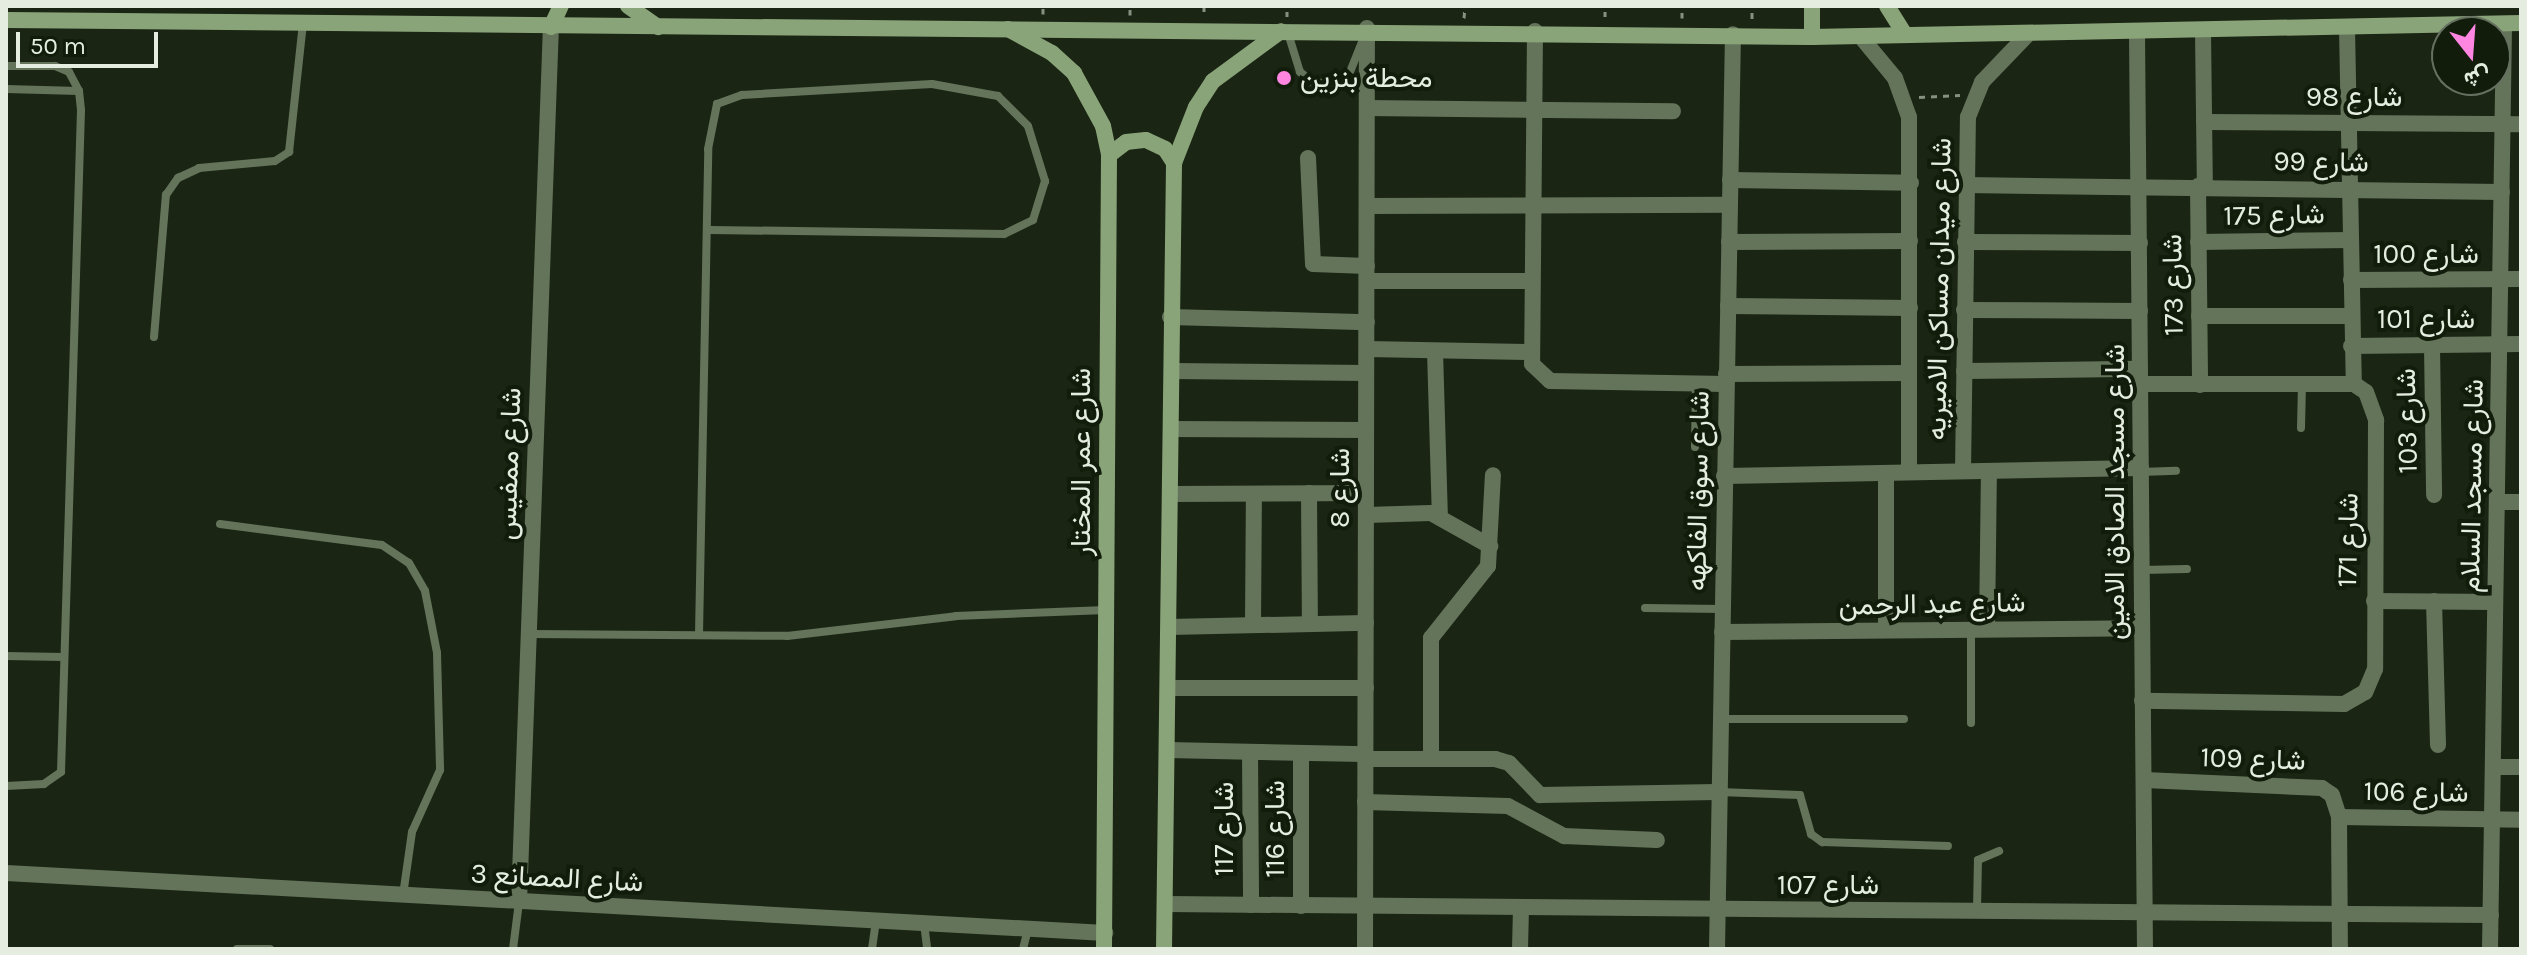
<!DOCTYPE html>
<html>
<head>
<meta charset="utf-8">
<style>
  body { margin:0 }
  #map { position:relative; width:2527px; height:955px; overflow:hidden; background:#1b2514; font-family:Karla,Vazirmatn,sans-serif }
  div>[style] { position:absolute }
  .path>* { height:3px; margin-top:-1.5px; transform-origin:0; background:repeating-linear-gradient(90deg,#879081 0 6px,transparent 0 12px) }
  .service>* { height:8px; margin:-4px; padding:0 4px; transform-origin:4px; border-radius:4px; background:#64745a }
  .minor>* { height:16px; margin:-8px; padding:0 8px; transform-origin:8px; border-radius:8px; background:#64745a }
  .tertiary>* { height:16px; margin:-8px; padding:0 8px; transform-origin:8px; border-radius:8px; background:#64745a }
  .secondary>* { height:16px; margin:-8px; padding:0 8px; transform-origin:8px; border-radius:8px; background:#8aa47a }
  .dots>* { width:22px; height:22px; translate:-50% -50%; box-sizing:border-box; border:4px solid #111c0b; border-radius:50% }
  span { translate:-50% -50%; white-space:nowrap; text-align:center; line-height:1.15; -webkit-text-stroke:8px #111c0b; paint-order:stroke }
  .poi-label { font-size:28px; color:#e5ede1 }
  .left { translate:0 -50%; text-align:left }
  .street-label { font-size:28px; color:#e5ede1 }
  .frame { position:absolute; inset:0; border:8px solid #e5ede1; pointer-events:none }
  .north { position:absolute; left:2431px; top:16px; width:80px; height:80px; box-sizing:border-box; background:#111c0b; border:2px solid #667061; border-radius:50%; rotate:163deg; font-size:22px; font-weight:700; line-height:32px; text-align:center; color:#e5ede1 }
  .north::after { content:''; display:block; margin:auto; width:28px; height:36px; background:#fe86e0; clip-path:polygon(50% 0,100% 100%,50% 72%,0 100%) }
  .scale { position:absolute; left:16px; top:32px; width:142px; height:36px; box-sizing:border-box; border:4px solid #e5ede1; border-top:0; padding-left:10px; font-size:24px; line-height:28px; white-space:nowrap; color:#e5ede1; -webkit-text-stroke:6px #111c0b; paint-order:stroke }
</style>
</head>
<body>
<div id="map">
  <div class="path">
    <i style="left:1204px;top:6px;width:10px;rotate:90deg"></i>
    <i style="left:1043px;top:14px;width:8px;rotate:-90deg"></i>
    <i style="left:1130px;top:15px;width:9px;rotate:-90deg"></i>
    <i style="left:1287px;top:17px;width:11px;rotate:-90deg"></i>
    <i style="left:1605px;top:17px;width:11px;rotate:-90deg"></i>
    <i style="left:1464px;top:18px;width:12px;rotate:-85deg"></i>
    <i style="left:1682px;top:18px;width:12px;rotate:-90deg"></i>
    <i style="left:1752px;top:19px;width:13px;rotate:-90deg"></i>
    <i style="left:1919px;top:97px;width:41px;rotate:-2.8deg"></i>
  </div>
  <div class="service">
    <i style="left:1288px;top:33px;width:41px;rotate:72.9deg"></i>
    <i style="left:1300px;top:72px;width:18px;rotate:38deg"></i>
    <i style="left:1314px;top:83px;width:32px;rotate:-2deg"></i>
    <i style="left:1346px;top:82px;width:43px;rotate:-68.2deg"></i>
    <i style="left:6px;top:66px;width:49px"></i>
    <i style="left:55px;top:66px;width:15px;rotate:23deg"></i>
    <i style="left:69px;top:72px;width:21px;rotate:62deg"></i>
    <i style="left:6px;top:89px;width:73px;rotate:1.6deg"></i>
    <i style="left:79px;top:91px;width:19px;rotate:84deg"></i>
    <i style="left:81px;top:110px;width:662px;rotate:91.73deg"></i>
    <i style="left:61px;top:772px;width:21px;rotate:145deg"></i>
    <i style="left:44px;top:784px;width:38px;rotate:177deg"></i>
    <i style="left:154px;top:337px;width:143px;rotate:-85.2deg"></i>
    <i style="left:166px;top:195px;width:21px;rotate:-55deg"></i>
    <i style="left:178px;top:178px;width:23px;rotate:-25deg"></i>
    <i style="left:199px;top:168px;width:76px;rotate:-5.3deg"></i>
    <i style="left:275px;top:161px;width:17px;rotate:-33deg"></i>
    <i style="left:289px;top:152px;width:129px;rotate:-83.8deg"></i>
    <i style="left:2301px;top:428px;width:43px;rotate:-88.7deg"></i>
    <i style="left:1695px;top:447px;width:63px;rotate:-89.1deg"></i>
    <i style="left:2141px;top:472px;width:35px;rotate:-2deg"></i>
    <i style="left:220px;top:524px;width:163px;rotate:7.4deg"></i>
    <i style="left:382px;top:545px;width:32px;rotate:34deg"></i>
    <i style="left:409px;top:563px;width:32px;rotate:60deg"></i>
    <i style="left:425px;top:591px;width:63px;rotate:79deg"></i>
    <i style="left:437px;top:653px;width:117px;rotate:88.5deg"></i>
    <i style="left:440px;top:770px;width:68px;rotate:114.3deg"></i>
    <i style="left:412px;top:832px;width:64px;rotate:98.1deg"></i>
    <i style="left:2142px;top:570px;width:45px;rotate:-1.3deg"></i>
    <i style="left:1645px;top:608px;width:77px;rotate:0.7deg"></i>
    <i style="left:1971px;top:630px;width:93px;rotate:90deg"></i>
    <i style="left:529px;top:634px;width:258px;rotate:0.4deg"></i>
    <i style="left:787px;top:636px;width:170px;rotate:-6.7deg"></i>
    <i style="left:956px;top:616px;width:150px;rotate:-2.3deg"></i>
    <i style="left:699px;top:634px;width:485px;rotate:-88.9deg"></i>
    <i style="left:708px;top:149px;width:46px;rotate:-78.7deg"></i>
    <i style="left:717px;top:104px;width:27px;rotate:-20deg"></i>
    <i style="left:742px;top:95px;width:190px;rotate:-3.3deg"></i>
    <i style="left:932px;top:84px;width:67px;rotate:10.3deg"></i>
    <i style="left:998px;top:96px;width:42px;rotate:45deg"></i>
    <i style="left:1028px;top:126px;width:58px;rotate:72.8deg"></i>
    <i style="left:1045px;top:181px;width:41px;rotate:107.1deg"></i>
    <i style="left:1033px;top:220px;width:32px;rotate:154deg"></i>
    <i style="left:1004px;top:234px;width:294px;rotate:-179.2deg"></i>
    <i style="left:6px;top:656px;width:58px;rotate:1deg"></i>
    <i style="left:1720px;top:719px;width:184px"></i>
    <i style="left:1719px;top:792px;width:81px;rotate:2.1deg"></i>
    <i style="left:1800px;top:795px;width:41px;rotate:74.2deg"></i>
    <i style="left:1811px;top:834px;width:14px;rotate:36deg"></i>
    <i style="left:1822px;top:842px;width:126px;rotate:1.8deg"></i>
    <i style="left:1977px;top:910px;width:50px;rotate:-88.9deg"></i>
    <i style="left:1978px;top:860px;width:23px;rotate:-23deg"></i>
    <i style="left:924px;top:923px;width:26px;rotate:83deg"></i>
    <i style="left:237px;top:949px;width:33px"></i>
    <i style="left:513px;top:949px;width:47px;rotate:-82.7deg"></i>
    <i style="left:872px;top:949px;width:28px;rotate:-82deg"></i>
    <i style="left:1023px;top:949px;width:21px;rotate:-76deg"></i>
  </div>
  <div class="minor">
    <i style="left:2347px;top:28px;width:356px;rotate:88.9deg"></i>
    <i style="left:1535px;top:31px;width:333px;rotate:90.5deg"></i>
    <i style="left:1532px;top:364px;width:25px;rotate:43deg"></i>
    <i style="left:1550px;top:381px;width:176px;rotate:1deg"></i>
    <i style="left:2203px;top:32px;width:154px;rotate:89.3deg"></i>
    <i style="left:2137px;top:34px;width:915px;rotate:89.5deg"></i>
    <i style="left:1861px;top:37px;width:53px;rotate:50.3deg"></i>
    <i style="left:1895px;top:78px;width:41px;rotate:70.3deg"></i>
    <i style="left:1909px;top:117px;width:355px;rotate:90deg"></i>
    <i style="left:1367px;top:108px;width:306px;rotate:0.6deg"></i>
    <i style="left:2204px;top:122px;width:317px;rotate:0.4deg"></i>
    <i style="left:1308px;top:158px;width:106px;rotate:87.3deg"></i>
    <i style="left:1313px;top:264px;width:54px;rotate:2.1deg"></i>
    <i style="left:1730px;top:180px;width:181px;rotate:0.9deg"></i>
    <i style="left:1965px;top:185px;width:537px;rotate:0.75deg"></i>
    <i style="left:2198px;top:186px;width:199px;rotate:89.4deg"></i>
    <i style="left:1367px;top:206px;width:362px;rotate:-0.2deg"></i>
    <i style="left:1729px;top:242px;width:181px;rotate:-0.3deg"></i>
    <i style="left:1965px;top:242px;width:175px;rotate:0.3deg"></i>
    <i style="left:2198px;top:242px;width:152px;rotate:-0.8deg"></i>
    <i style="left:2351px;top:280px;width:170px;rotate:-0.3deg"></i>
    <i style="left:1367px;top:281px;width:164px"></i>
    <i style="left:1728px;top:306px;width:182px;rotate:0.6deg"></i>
    <i style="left:1964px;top:310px;width:176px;rotate:0.3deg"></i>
    <i style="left:2199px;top:316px;width:152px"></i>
    <i style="left:1170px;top:317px;width:197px;rotate:1.5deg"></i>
    <i style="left:2432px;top:345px;width:150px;rotate:89.2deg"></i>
    <i style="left:2351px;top:346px;width:170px;rotate:-0.7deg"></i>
    <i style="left:1367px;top:349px;width:162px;rotate:1.1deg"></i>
    <i style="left:1435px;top:351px;width:165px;rotate:88.3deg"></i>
    <i style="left:1172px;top:371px;width:194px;rotate:0.6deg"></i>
    <i style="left:1964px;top:371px;width:176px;rotate:-0.7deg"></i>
    <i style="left:1726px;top:374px;width:183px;rotate:-0.3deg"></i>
    <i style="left:2140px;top:384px;width:214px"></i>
    <i style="left:2354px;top:384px;width:14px;rotate:34deg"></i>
    <i style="left:2366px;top:392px;width:30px;rotate:70deg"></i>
    <i style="left:2376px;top:420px;width:249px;rotate:90.2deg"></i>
    <i style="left:2375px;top:669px;width:25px;rotate:113deg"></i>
    <i style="left:2365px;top:692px;width:24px;rotate:150deg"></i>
    <i style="left:2344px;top:704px;width:202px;rotate:-179.1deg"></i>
    <i style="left:1172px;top:429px;width:194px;rotate:0.3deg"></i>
    <i style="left:1963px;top:471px;width:354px;rotate:-89.2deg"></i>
    <i style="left:1968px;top:117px;width:38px;rotate:-68deg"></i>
    <i style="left:1982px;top:82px;width:66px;rotate:-46.2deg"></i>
    <i style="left:1886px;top:473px;width:157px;rotate:90deg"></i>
    <i style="left:1724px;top:476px;width:417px;rotate:-1.1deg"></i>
    <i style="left:1309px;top:493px;width:131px;rotate:89.6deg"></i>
    <i style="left:1171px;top:494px;width:195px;rotate:-0.3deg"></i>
    <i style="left:2499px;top:502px;width:22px"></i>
    <i style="left:1366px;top:515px;width:65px;rotate:-1.8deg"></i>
    <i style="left:1431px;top:513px;width:68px;rotate:29.2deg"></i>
    <i style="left:2374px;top:601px;width:121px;rotate:0.5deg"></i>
    <i style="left:2434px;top:601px;width:144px;rotate:88.4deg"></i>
    <i style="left:1253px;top:625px;width:131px;rotate:-89.6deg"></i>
    <i style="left:1169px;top:627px;width:197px;rotate:-1.2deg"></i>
    <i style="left:1987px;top:629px;width:158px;rotate:-89.3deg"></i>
    <i style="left:1722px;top:632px;width:420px;rotate:-0.5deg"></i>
    <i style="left:1170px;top:688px;width:196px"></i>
    <i style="left:1168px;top:750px;width:197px;rotate:1.2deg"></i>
    <i style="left:1250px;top:752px;width:153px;rotate:89.6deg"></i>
    <i style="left:1365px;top:759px;width:130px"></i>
    <i style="left:1495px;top:759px;width:15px;rotate:16deg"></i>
    <i style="left:1509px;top:763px;width:45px;rotate:45.9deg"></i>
    <i style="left:1540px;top:795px;width:177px;rotate:-1deg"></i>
    <i style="left:1431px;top:759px;width:121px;rotate:-90deg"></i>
    <i style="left:1431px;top:638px;width:92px;rotate:-51.6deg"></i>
    <i style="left:1488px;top:566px;width:91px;rotate:-86.9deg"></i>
    <i style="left:2493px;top:767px;width:28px"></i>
    <i style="left:2145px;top:780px;width:177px;rotate:2.6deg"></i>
    <i style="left:2322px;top:788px;width:12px;rotate:35deg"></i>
    <i style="left:2332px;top:795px;width:23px;rotate:72deg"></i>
    <i style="left:2339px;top:817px;width:132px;rotate:89.6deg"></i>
    <i style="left:1365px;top:802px;width:143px;rotate:1.6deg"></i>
    <i style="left:1508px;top:806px;width:64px;rotate:28.2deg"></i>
    <i style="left:1564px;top:836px;width:93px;rotate:2.5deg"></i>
    <i style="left:2339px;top:817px;width:182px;rotate:0.9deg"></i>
    <i style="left:519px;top:902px;width:876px;rotate:-87.91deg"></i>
    <i style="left:1166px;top:904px;width:1325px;rotate:0.48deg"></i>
    <i style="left:1301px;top:906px;width:153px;rotate:-90deg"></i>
    <i style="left:1365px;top:949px;width:921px;rotate:-89.88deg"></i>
    <i style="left:1520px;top:949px;width:40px;rotate:-88.6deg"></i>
    <i style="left:1717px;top:949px;width:915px;rotate:-89deg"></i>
    <i style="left:2490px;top:949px;width:925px;rotate:-89.13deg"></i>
  </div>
  <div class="tertiary">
    <i style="left:6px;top:873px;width:1101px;rotate:3.12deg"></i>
  </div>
  <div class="secondary">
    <i style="left:628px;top:6px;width:37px;rotate:35deg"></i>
    <i style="left:1887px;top:6px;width:34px;rotate:58deg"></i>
    <i style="left:6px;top:20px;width:1806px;rotate:0.54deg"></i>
    <i style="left:1812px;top:37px;width:709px;rotate:-1.13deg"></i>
    <i style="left:551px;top:27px;width:23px;rotate:-65deg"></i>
    <i style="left:1008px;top:29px;width:50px;rotate:28.6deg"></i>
    <i style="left:1052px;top:53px;width:30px;rotate:42deg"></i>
    <i style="left:1074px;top:73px;width:60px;rotate:61.3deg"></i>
    <i style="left:1103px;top:126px;width:30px;rotate:78deg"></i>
    <i style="left:1109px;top:155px;width:794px;rotate:90.36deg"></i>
    <i style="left:1812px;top:37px;width:31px;rotate:-90deg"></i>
    <i style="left:1109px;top:155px;width:21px;rotate:-37deg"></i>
    <i style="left:1126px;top:142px;width:20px;rotate:-6deg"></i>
    <i style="left:1146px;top:140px;width:21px;rotate:25deg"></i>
    <i style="left:1165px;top:149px;width:17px;rotate:57deg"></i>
    <i style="left:1164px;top:949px;width:786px;rotate:-89.27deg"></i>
    <i style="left:1174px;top:163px;width:60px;rotate:-68.6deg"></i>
    <i style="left:1196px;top:107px;width:31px;rotate:-57deg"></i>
    <i style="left:1213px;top:81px;width:84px;rotate:-36.3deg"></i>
  </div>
  <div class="dots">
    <i style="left:1284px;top:78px;background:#fe86e0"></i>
  </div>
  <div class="poi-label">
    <span class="left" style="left:1300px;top:78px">محطة بنزين</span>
  </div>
  <div class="street-label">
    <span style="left:2354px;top:97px">شارع 98</span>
    <span style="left:2321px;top:162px;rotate:1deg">شارع 99</span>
    <span style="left:2274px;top:215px;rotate:-1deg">شارع 175</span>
    <span style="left:2426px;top:254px">شارع 100</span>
    <span style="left:2173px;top:285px;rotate:-91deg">شارع 173</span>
    <span style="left:1939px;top:289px;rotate:-89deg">شارع ميدان مساكن الاميريه</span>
    <span style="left:2426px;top:319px">شارع 101</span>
    <span style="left:2407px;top:421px;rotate:-91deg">شارع 103</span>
    <span style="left:1081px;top:462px;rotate:-90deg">شارع عمر المختار</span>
    <span style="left:509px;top:464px;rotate:-88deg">شارع ممفيس</span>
    <span style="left:2472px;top:486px;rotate:-89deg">شارع مسجد السلام</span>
    <span style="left:1340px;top:488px;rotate:-90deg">شارع 8</span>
    <span style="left:1698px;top:491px;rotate:-89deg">شارع سوق الفاكهه</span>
    <span style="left:2115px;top:492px;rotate:-90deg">شارع مسجد الصادق الامين</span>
    <span style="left:2348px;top:540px;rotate:-89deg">شارع 171</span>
    <span style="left:1932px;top:604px;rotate:-1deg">شارع عبد الرحمن</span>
    <span style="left:2253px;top:759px;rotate:2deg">شارع 109</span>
    <span style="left:2416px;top:792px;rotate:1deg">شارع 106</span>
    <span style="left:1224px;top:829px;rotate:-90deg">شارع 117</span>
    <span style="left:1275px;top:829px;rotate:-90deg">شارع 116</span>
    <span style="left:557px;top:878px;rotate:3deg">شارع المصانع 3</span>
    <span style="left:1828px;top:885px">شارع 107</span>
  </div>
  <div class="frame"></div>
  <div class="north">ش</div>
  <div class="scale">50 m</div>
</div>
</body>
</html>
